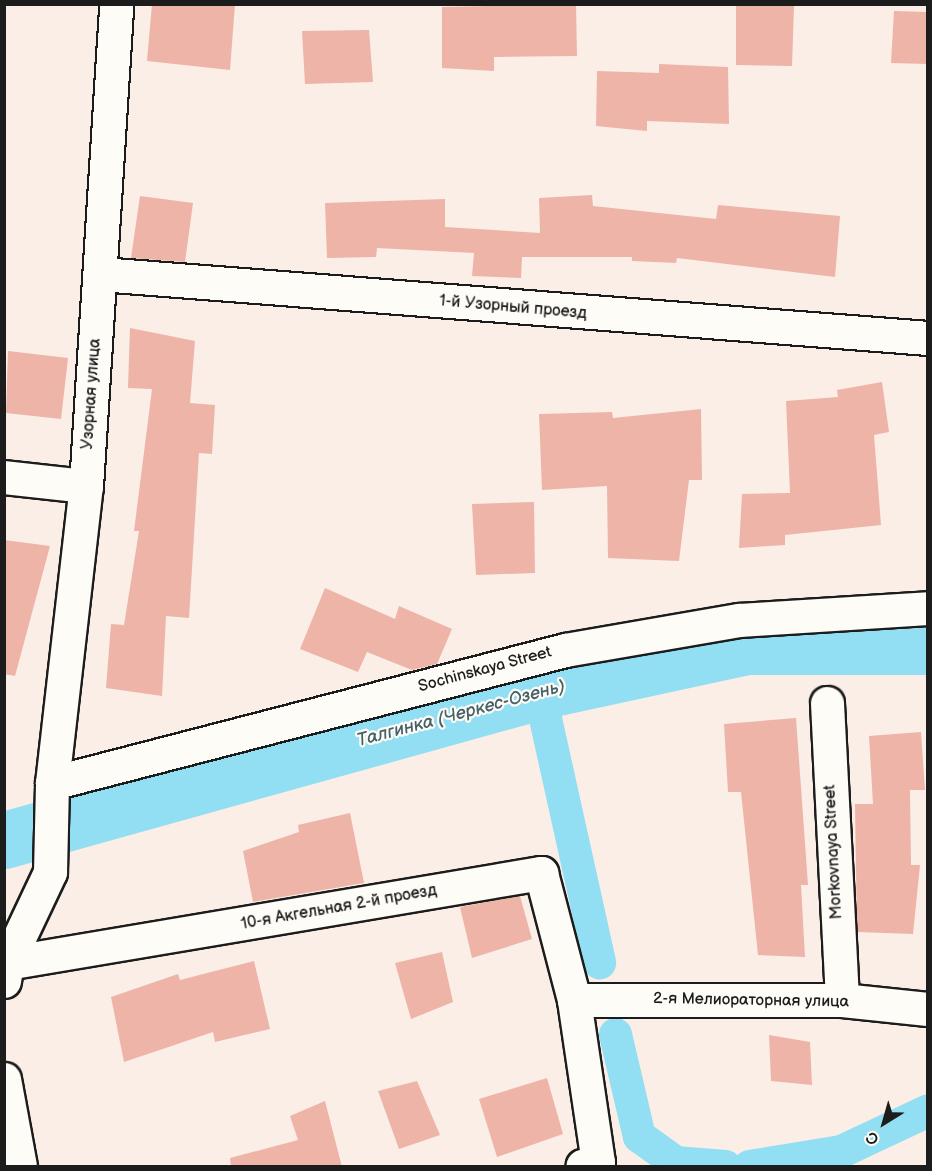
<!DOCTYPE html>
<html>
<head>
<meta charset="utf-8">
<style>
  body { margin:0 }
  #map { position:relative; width:932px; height:1171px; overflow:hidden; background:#faeee7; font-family:"Balsamiq Sans",sans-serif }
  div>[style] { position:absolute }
  .canal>* { height:33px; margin:-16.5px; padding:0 16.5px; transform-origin:16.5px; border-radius:16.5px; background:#92def3 }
  .river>* { height:57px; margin:-28.5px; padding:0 28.5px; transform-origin:28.5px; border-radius:28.5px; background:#92def3 }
  .building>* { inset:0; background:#eeb4a8 }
  .roads { filter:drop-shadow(2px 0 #1c1c1c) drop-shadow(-2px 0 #1c1c1c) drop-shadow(0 2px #1c1c1c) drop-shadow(0 -2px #1c1c1c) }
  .minor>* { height:33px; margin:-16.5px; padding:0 16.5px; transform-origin:16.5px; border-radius:16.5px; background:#fdfcf7 }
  span { translate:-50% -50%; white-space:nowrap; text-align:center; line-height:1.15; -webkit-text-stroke:4.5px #fdfcf7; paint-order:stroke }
  .street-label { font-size:16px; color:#1c1c1c }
  .water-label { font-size:18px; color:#456067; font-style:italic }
  .frame { position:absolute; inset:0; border:6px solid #1c1c1c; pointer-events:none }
  .north { position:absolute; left:854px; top:1093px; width:60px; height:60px; -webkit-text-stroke:4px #fdfcf7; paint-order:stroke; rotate:217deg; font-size:16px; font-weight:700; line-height:24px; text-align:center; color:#1c1c1c }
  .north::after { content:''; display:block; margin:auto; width:21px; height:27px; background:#1c1c1c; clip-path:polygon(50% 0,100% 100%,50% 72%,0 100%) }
</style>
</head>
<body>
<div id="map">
  <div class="canal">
    <i style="left:539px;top:691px;width:278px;rotate:77.5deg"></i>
    <i style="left:615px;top:1034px;width:105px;rotate:76.8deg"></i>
    <i style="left:639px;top:1136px;width:44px;rotate:35.8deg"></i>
    <i style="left:675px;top:1162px;width:50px;rotate:4.6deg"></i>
    <i style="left:749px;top:1166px;width:93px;rotate:-9.3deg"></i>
    <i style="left:841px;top:1151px;width:96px;rotate:-25.2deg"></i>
  </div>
  <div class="river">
    <i style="left:4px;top:840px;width:555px;rotate:-15.56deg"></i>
    <i style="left:539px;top:691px;width:213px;rotate:-12.2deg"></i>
    <i style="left:747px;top:646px;width:181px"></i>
  </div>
  <div class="building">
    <i style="clip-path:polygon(152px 4px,235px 4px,230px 70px,147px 61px)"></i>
    <i style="clip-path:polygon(576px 4px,577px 56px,494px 57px,494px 71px,442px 68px,442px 7px)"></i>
    <i style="clip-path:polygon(736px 4px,794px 6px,792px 66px,736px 65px)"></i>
    <i style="clip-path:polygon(894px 11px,927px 12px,927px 64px,891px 63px)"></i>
    <i style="clip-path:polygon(369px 30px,373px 82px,305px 84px,302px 31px)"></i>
    <i style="clip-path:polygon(659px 64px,728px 67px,729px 124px,647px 121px,647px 131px,596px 126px,597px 71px,659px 73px)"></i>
    <i style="clip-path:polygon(592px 195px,593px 206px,716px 219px,718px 205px,840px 216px,835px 277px,677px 258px,676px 263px,632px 261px,632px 257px,522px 257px,521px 278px,472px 276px,474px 253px,377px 248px,376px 257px,327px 258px,325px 203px,445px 199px,445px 227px,540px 233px,539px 198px)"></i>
    <i style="clip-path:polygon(140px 196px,193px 203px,185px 262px,131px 258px)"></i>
    <i style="clip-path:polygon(130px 328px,195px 341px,190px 403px,215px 405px,212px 454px,199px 453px,189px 618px,166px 616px,162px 696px,106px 688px,111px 624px,124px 625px,139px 531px,134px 531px,152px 389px,128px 388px)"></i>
    <i style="clip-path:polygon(8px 351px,68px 358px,61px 419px,6px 413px)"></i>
    <i style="clip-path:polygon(882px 382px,889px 432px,874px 435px,881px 525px,785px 535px,785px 545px,739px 548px,742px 494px,790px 493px,786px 401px,838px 397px,837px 390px)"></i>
    <i style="clip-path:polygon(701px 409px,702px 480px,689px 480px,679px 561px,608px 558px,607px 486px,542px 490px,539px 414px,612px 412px,613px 418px)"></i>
    <i style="clip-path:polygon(534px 502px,535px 573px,476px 575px,472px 504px)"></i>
    <i style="clip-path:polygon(4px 540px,50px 546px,15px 676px,4px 674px)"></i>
    <i style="clip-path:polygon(325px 588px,395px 619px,399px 606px,452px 629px,437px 664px,412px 670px,367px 652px,358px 672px,300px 649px)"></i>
    <i style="clip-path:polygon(796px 718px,808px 885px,801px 885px,805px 957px,758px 955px,741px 792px,728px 792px,724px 724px)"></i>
    <i style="clip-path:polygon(921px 732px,925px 790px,910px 790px,911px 865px,920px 865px,913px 934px,857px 932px,855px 804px,873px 804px,869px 736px)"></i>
    <i style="clip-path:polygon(350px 813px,364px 883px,253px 902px,243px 851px,299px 832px,298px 825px)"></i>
    <i style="clip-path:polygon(520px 896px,532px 939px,472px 958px,460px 907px)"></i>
    <i style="clip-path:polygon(442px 952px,453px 1002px,411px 1019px,395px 963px)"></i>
    <i style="clip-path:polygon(254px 961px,270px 1029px,215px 1042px,213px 1032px,124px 1062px,111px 997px,178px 974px,180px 980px)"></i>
    <i style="clip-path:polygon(769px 1035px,810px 1042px,812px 1085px,771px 1081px)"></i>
    <i style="clip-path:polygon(547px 1078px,563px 1134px,497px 1157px,479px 1099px)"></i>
    <i style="clip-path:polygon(417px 1081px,440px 1135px,399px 1149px,378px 1091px)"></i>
    <i style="clip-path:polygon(325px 1101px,342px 1167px,231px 1167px,230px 1158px,298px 1140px,290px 1116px)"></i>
  </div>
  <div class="roads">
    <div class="minor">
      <i style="left:100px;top:274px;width:830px;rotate:4.42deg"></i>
      <i style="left:4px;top:477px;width:82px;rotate:6.3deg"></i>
      <i style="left:827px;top:703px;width:297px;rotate:87.1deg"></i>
      <i style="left:52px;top:783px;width:530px;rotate:-14.53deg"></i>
      <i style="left:565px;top:650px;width:177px;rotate:-9.8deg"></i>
      <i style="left:739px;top:620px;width:189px;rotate:-3.6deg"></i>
      <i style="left:7px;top:963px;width:542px;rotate:-9.57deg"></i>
      <i style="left:541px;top:873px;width:131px;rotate:75.4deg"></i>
      <i style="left:574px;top:1000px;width:164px;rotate:81.6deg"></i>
      <i style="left:598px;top:1162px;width:16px;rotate:166deg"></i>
      <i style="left:4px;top:981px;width:18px;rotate:-81deg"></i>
      <i style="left:7px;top:963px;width:101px;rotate:-64.7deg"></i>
      <i style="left:50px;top:872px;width:89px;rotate:-88.7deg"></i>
      <i style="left:52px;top:783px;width:299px;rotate:-83.5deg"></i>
      <i style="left:86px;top:486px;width:483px;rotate:-86.4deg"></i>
      <i style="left:574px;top:1000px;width:268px"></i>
      <i style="left:842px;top:1000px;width:86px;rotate:6deg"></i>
      <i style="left:4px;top:1079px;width:88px;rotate:79.6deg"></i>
    </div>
  </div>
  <div class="street-label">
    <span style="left:513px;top:308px;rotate:5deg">1-й Узорный проезд</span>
    <span style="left:92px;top:394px;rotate:-86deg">Узорная улица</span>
    <span style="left:485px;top:670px;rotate:-15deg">Sochinskaya Street</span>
    <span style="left:834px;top:852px;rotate:-93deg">Morkovnaya Street</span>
    <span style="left:339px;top:908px;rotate:-10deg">10-я Акгельная 2-й проезд</span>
    <span style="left:751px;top:1001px;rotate:1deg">2-я Мелиораторная улица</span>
  </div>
  <div class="water-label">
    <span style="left:461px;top:714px;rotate:-15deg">Талгинка (Черкес-Озень)</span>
  </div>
  <div class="frame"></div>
  <div class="north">С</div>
</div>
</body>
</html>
